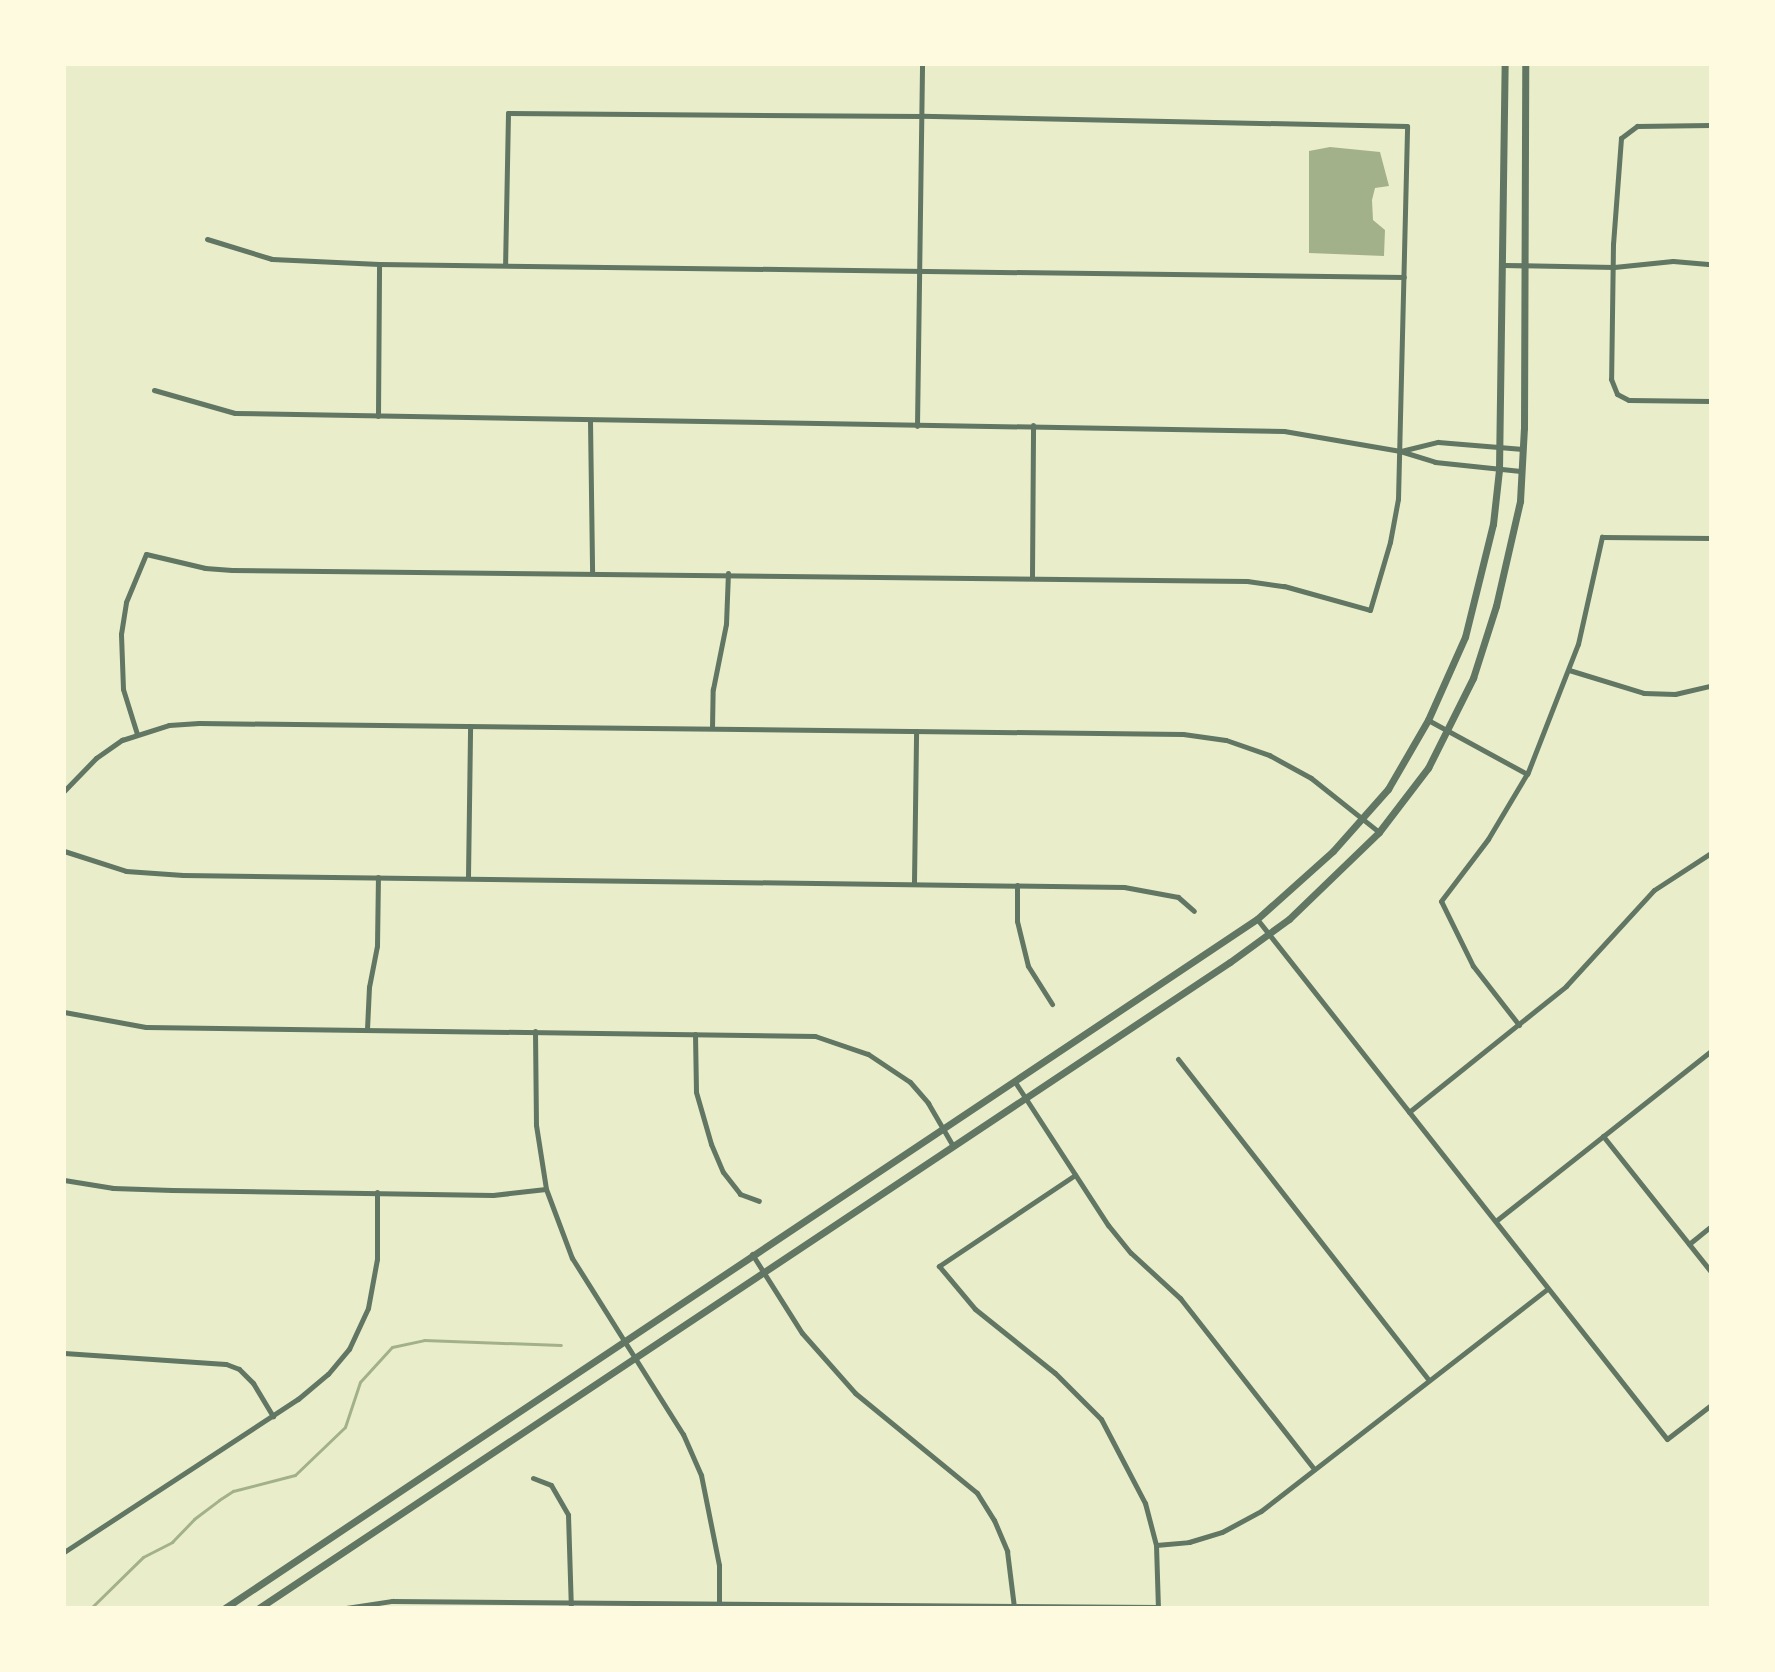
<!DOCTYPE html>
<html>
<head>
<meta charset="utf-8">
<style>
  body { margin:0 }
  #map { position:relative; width:1775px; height:1672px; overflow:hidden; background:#e9edc9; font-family:Mulish,sans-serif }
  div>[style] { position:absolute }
  .water>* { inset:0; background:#a3b18a }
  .stream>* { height:3px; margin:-1.5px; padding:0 1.5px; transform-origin:1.5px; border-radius:1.5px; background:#a3b18a }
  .minor>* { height:5px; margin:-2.5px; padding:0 2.5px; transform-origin:2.5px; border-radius:2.5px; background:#617663 }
  .tertiary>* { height:7px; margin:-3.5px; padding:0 3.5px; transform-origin:3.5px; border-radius:3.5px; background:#617663 }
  span { translate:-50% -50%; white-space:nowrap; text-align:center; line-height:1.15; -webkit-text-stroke:6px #fefae0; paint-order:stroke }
  .frame { position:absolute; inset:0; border:66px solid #fefae0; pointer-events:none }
</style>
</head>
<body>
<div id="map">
  <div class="water">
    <i style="clip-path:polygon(1330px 147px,1380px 152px,1389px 186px,1375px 188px,1372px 200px,1373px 220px,1385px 230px,1384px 256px,1309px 253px,1309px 151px)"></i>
  </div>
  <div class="stream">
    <i style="left:91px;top:1608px;width:73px;rotate:-44.4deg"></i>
    <i style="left:143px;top:1557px;width:33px;rotate:-27deg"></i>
    <i style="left:172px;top:1542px;width:32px;rotate:-46deg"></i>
    <i style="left:194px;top:1519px;width:31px;rotate:-37deg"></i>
    <i style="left:219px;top:1500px;width:17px;rotate:-33deg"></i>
    <i style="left:233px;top:1491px;width:64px;rotate:-14.5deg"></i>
    <i style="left:295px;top:1475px;width:69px;rotate:-43.8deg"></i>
    <i style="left:345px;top:1427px;width:47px;rotate:-71.6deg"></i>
    <i style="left:360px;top:1382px;width:47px;rotate:-47.6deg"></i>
    <i style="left:392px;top:1347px;width:33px;rotate:-12deg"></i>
    <i style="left:424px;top:1340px;width:137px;rotate:2.1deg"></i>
  </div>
  <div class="minor">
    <i style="left:1711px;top:125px;width:74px;rotate:179.2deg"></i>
    <i style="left:1637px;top:126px;width:20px;rotate:143deg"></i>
    <i style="left:1621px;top:138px;width:106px;rotate:94.3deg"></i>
    <i style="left:1613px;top:244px;width:135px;rotate:90.8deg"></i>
    <i style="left:1611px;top:379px;width:16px;rotate:68deg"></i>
    <i style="left:1617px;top:394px;width:13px;rotate:27deg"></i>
    <i style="left:1629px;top:400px;width:82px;rotate:0.7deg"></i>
    <i style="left:207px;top:239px;width:68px;rotate:17.1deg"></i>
    <i style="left:272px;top:259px;width:107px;rotate:2.7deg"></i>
    <i style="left:379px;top:264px;width:1025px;rotate:0.73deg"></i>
    <i style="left:1504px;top:265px;width:110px;rotate:1deg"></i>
    <i style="left:1614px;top:267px;width:59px;rotate:-5.8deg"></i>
    <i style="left:1673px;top:261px;width:38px;rotate:5deg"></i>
    <i style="left:154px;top:390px;width:84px;rotate:15.9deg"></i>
    <i style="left:235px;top:413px;width:1049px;rotate:0.98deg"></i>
    <i style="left:1284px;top:431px;width:118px;rotate:9.8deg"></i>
    <i style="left:1400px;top:451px;width:37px;rotate:17deg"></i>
    <i style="left:1435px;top:462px;width:86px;rotate:6deg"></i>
    <i style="left:378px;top:416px;width:151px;rotate:-89.6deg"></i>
    <i style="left:590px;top:421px;width:151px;rotate:89.2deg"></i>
    <i style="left:917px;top:426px;width:362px;rotate:-89.2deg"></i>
    <i style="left:1401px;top:451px;width:38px;rotate:-14deg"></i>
    <i style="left:1438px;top:442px;width:85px;rotate:4.7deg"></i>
    <i style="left:1032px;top:577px;width:152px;rotate:-89.6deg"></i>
    <i style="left:1569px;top:670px;width:78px;rotate:17deg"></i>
    <i style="left:1644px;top:693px;width:31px;rotate:2deg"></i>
    <i style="left:1675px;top:694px;width:37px;rotate:-13deg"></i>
    <i style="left:1428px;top:720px;width:113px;rotate:28.6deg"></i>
    <i style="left:712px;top:728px;width:39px;rotate:-89deg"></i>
    <i style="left:713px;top:689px;width:66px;rotate:-78.7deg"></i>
    <i style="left:726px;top:624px;width:51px;rotate:-87.8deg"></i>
    <i style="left:137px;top:734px;width:47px;rotate:-107.3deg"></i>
    <i style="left:123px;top:689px;width:55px;rotate:-92.1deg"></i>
    <i style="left:121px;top:634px;width:32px;rotate:-81deg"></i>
    <i style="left:126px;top:602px;width:52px;rotate:-67.4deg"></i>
    <i style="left:146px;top:554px;width:61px;rotate:13.3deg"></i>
    <i style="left:205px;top:568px;width:27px;rotate:4deg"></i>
    <i style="left:232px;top:570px;width:1015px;rotate:0.62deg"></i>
    <i style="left:1247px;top:581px;width:37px;rotate:8deg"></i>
    <i style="left:1284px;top:586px;width:89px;rotate:15.6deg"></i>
    <i style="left:1370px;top:610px;width:71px;rotate:-73.6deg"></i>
    <i style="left:1390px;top:542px;width:44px;rotate:-79.5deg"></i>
    <i style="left:1398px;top:499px;width:373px;rotate:-88.6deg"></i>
    <i style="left:1407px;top:126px;width:486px;rotate:-178.8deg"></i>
    <i style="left:921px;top:116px;width:413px;rotate:-179.6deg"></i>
    <i style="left:508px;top:113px;width:151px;rotate:91.1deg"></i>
    <i style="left:64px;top:791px;width:46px;rotate:-45.9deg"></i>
    <i style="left:96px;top:758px;width:32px;rotate:-35deg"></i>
    <i style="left:122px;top:740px;width:49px;rotate:-17.7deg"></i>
    <i style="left:169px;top:725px;width:30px;rotate:-4deg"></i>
    <i style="left:199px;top:723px;width:984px;rotate:0.64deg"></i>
    <i style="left:1183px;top:734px;width:43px;rotate:7.9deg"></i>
    <i style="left:1226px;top:740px;width:46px;rotate:19.2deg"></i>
    <i style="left:1269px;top:755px;width:48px;rotate:28.7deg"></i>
    <i style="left:1311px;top:778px;width:87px;rotate:38.5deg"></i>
    <i style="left:64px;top:851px;width:65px;rotate:17.9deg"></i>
    <i style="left:126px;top:871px;width:57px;rotate:4deg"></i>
    <i style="left:183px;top:875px;width:941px;rotate:0.73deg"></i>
    <i style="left:1124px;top:887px;width:55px;rotate:10.5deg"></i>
    <i style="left:1178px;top:897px;width:21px;rotate:41deg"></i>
    <i style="left:468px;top:877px;width:151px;rotate:-89.2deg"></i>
    <i style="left:914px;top:882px;width:151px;rotate:-89.2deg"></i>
    <i style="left:1017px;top:885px;width:36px;rotate:90deg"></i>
    <i style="left:1017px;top:921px;width:46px;rotate:76.3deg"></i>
    <i style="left:1028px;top:966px;width:45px;rotate:57.7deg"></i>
    <i style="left:1257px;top:919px;width:662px;rotate:51.75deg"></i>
    <i style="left:1667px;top:1439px;width:56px;rotate:-37.7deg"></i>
    <i style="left:64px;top:1012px;width:83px;rotate:10.4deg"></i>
    <i style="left:146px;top:1027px;width:669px;rotate:0.77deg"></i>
    <i style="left:815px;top:1036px;width:56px;rotate:18.8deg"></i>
    <i style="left:868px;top:1054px;width:50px;rotate:33.7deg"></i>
    <i style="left:910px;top:1082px;width:28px;rotate:49deg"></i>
    <i style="left:928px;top:1103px;width:50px;rotate:59.8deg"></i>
    <i style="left:1519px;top:1025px;width:75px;rotate:-127.9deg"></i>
    <i style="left:1473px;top:966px;width:72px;rotate:-116.2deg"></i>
    <i style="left:1441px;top:901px;width:78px;rotate:-52.8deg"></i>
    <i style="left:1488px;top:839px;width:78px;rotate:-59.2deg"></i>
    <i style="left:1528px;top:772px;width:137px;rotate:-68.7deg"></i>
    <i style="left:1578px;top:644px;width:110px;rotate:-77.4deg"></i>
    <i style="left:1602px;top:537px;width:109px;rotate:0.5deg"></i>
    <i style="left:367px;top:1029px;width:42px;rotate:-87.3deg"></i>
    <i style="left:369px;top:987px;width:42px;rotate:-79deg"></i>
    <i style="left:377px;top:946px;width:69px;rotate:-89.2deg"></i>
    <i style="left:535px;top:1031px;width:94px;rotate:89.4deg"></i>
    <i style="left:536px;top:1125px;width:65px;rotate:81.1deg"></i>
    <i style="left:546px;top:1189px;width:74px;rotate:69.4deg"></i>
    <i style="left:572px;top:1258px;width:208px;rotate:57.8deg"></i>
    <i style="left:683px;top:1434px;width:45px;rotate:66.3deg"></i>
    <i style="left:701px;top:1475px;width:92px;rotate:78.7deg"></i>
    <i style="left:719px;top:1565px;width:38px;rotate:90deg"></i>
    <i style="left:695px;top:1034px;width:58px;rotate:89deg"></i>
    <i style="left:696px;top:1092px;width:54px;rotate:73.9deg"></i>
    <i style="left:711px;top:1144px;width:30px;rotate:67deg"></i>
    <i style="left:723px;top:1172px;width:28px;rotate:52deg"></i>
    <i style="left:740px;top:1194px;width:20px;rotate:20deg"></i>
    <i style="left:1178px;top:1059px;width:407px;rotate:52deg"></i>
    <i style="left:1015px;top:1082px;width:171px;rotate:57deg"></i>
    <i style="left:1108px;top:1225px;width:36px;rotate:51deg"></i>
    <i style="left:1131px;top:1253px;width:67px;rotate:42.6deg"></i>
    <i style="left:1180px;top:1298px;width:217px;rotate:51.9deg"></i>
    <i style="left:1409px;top:1112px;width:201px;rotate:-38.7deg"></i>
    <i style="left:1566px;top:986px;width:130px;rotate:-47.5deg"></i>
    <i style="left:1654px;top:890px;width:68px;rotate:-33deg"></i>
    <i style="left:1603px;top:1136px;width:174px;rotate:51.5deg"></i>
    <i style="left:1075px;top:1175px;width:164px;rotate:146.2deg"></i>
    <i style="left:939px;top:1266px;width:56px;rotate:50.1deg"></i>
    <i style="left:975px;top:1309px;width:102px;rotate:38.7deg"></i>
    <i style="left:1055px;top:1373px;width:65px;rotate:45deg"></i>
    <i style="left:1101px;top:1419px;width:95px;rotate:62.4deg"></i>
    <i style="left:1145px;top:1503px;width:43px;rotate:75.3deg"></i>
    <i style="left:1156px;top:1545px;width:62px;rotate:88.2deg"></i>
    <i style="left:64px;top:1180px;width:50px;rotate:9.3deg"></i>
    <i style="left:113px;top:1188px;width:59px;rotate:1.9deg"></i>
    <i style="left:172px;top:1190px;width:321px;rotate:0.9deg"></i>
    <i style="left:493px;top:1195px;width:53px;rotate:-6.5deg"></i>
    <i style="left:1497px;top:1220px;width:273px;rotate:-38.3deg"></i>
    <i style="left:1689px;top:1244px;width:28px;rotate:-39deg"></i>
    <i style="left:752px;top:1254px;width:93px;rotate:57.7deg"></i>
    <i style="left:802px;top:1333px;width:80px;rotate:48.5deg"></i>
    <i style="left:855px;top:1393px;width:158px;rotate:39.3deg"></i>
    <i style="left:977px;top:1493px;width:32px;rotate:58deg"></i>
    <i style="left:994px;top:1520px;width:34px;rotate:67deg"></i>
    <i style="left:1007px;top:1551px;width:56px;rotate:82.9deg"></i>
    <i style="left:64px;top:1353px;width:162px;rotate:3.9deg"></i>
    <i style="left:226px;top:1364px;width:14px;rotate:21deg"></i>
    <i style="left:239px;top:1369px;width:20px;rotate:45deg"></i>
    <i style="left:253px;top:1383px;width:39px;rotate:59deg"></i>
    <i style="left:533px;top:1478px;width:19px;rotate:21deg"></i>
    <i style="left:551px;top:1485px;width:34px;rotate:60deg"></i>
    <i style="left:568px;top:1515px;width:93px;rotate:88.2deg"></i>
    <i style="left:1156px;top:1545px;width:33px;rotate:-5deg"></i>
    <i style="left:1189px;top:1542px;width:34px;rotate:-17deg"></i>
    <i style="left:1222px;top:1532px;width:44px;rotate:-28.3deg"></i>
    <i style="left:1261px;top:1511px;width:362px;rotate:-37.8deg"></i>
    <i style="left:64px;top:1552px;width:280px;rotate:-33.2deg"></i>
    <i style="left:298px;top:1399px;width:39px;rotate:-40deg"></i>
    <i style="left:328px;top:1374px;width:33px;rotate:-50deg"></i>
    <i style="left:349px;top:1349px;width:45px;rotate:-65.1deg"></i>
    <i style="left:368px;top:1308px;width:50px;rotate:-79.6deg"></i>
    <i style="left:377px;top:1259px;width:67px;rotate:-90deg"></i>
    <i style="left:346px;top:1608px;width:47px;rotate:-8.7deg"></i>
    <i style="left:392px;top:1601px;width:766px;rotate:0.45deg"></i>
  </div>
  <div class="tertiary">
    <i style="left:225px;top:1608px;width:1241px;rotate:-33.73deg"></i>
    <i style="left:1257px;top:919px;width:102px;rotate:-41.8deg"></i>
    <i style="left:1333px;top:851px;width:83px;rotate:-48.4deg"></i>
    <i style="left:1388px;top:789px;width:80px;rotate:-59.9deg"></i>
    <i style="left:1428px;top:720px;width:91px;rotate:-66deg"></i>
    <i style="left:1465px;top:637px;width:116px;rotate:-76.1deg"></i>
    <i style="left:1493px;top:524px;width:54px;rotate:-83.7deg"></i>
    <i style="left:1499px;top:470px;width:406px;rotate:-89.2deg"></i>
    <i style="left:259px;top:1608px;width:1166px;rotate:-33.64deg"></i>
    <i style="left:1230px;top:962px;width:73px;rotate:-36.1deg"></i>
    <i style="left:1289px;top:919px;width:125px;rotate:-44deg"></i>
    <i style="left:1379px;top:832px;width:81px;rotate:-52.6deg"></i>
    <i style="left:1428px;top:768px;width:101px;rotate:-63.4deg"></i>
    <i style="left:1473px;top:678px;width:76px;rotate:-72.3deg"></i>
    <i style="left:1496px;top:606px;width:108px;rotate:-77.1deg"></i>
    <i style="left:1520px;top:501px;width:73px;rotate:-86.9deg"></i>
    <i style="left:1524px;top:428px;width:364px;rotate:-89.8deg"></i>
  </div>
  <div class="frame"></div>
</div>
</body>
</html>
